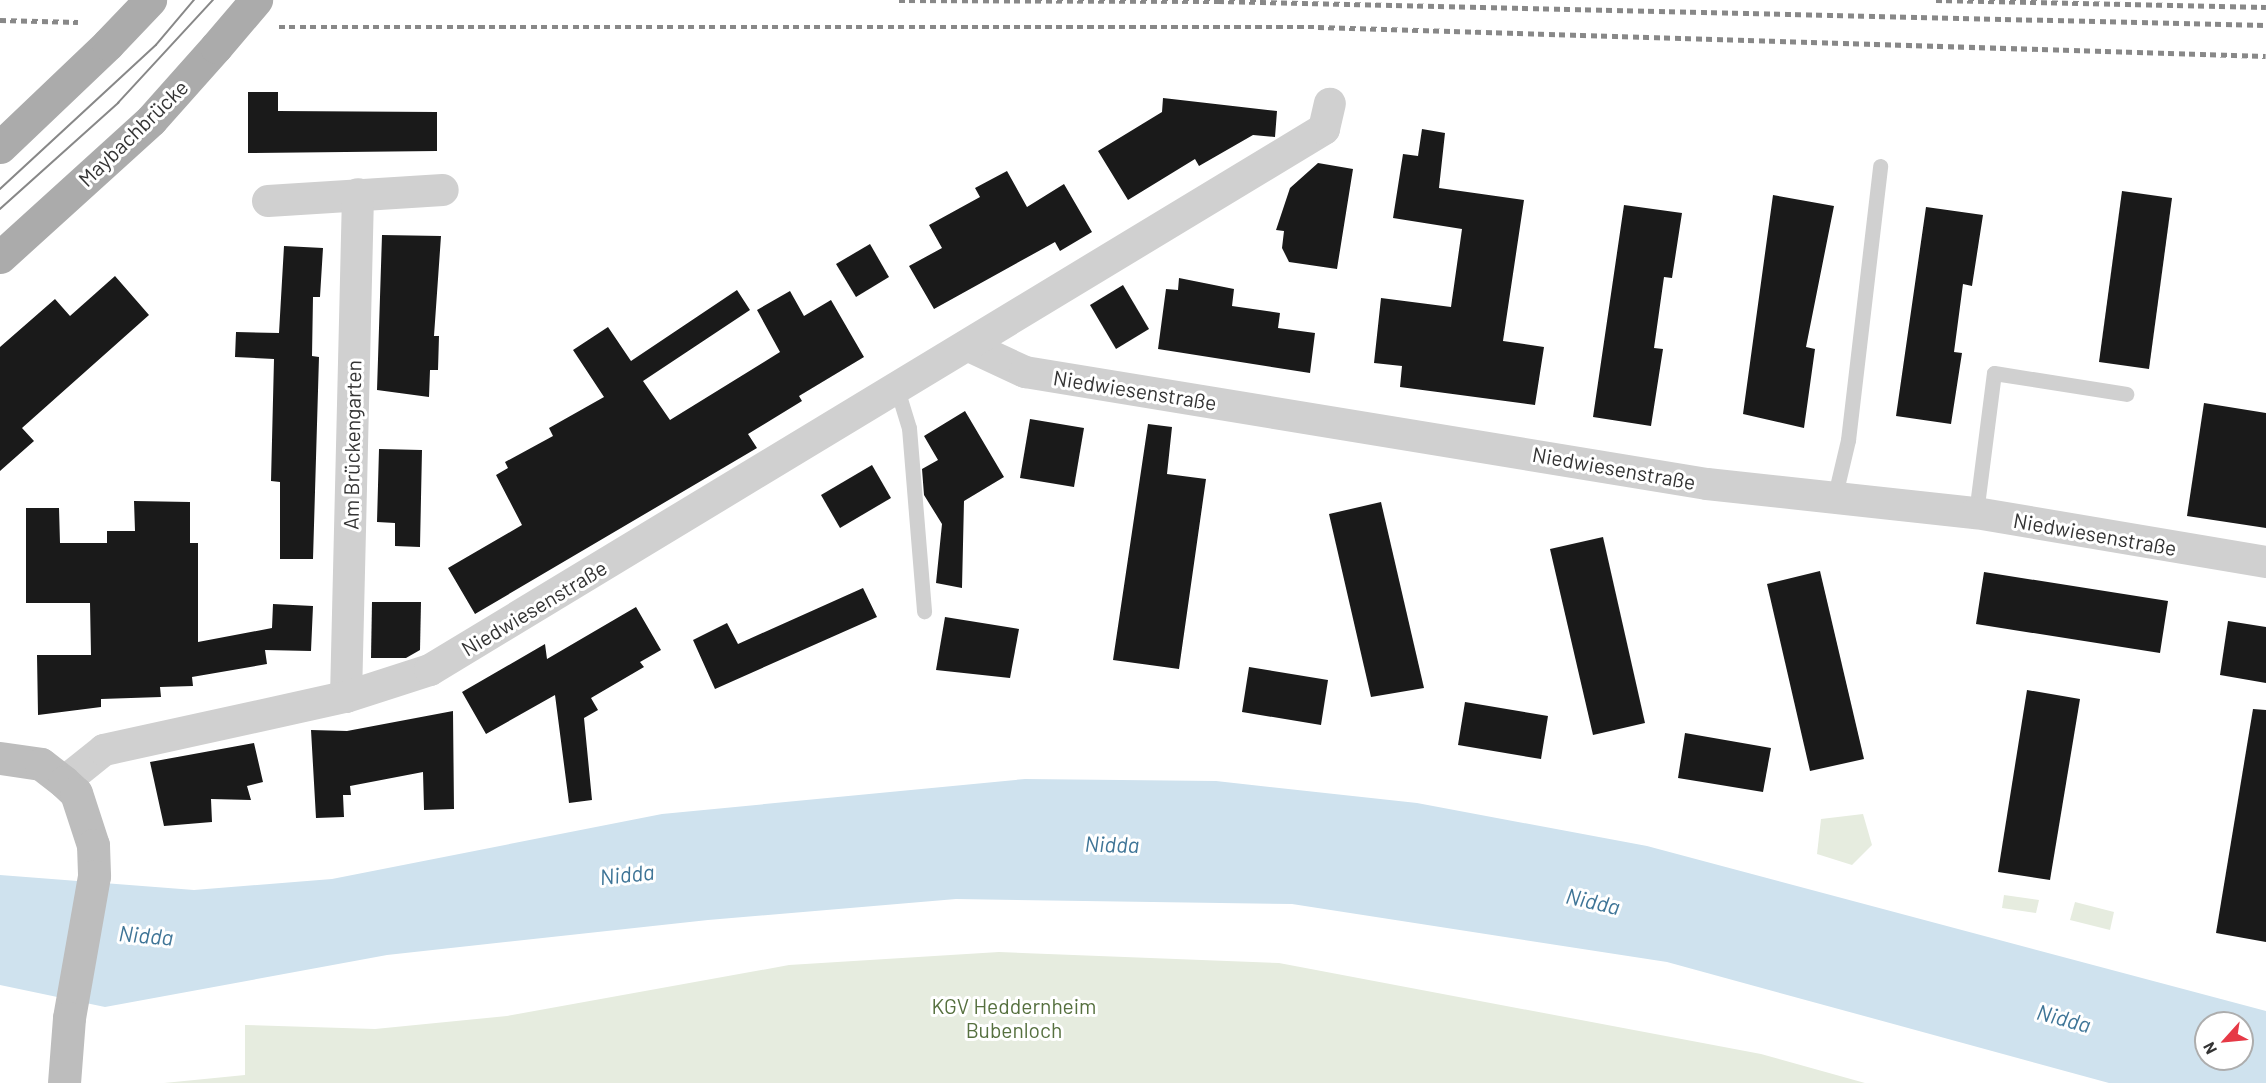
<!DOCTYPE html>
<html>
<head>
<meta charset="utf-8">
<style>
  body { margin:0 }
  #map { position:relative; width:2266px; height:1083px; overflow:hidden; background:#fff; font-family:Barlow,sans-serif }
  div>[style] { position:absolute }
  .green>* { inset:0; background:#e6ecdf }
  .water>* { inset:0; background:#cfe2ee }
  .building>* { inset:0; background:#1a1a1a }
  .lane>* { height:15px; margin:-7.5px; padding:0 7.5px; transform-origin:7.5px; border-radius:7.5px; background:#d0d0d0 }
  .street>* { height:32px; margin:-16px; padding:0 16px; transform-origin:16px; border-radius:16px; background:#d0d0d0 }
  .secondary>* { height:33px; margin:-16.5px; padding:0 16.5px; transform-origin:16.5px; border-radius:16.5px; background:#bdbdbd }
  .primary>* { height:33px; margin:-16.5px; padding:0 16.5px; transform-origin:16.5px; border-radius:16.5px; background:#ababab }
  .tram>* { height:1.5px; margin:-0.75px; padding:0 0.75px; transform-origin:0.75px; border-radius:0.75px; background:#888 }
  .rail>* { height:4.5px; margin-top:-2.25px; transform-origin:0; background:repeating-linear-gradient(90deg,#888 0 6px,transparent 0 10.5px) }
  .primary-bridge>* { height:33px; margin:-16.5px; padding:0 16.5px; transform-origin:16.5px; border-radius:16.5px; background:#ababab }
  span { translate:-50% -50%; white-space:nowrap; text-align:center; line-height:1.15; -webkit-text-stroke:6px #fff; paint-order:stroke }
  .street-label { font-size:21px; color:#333 }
  .park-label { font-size:21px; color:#56703f }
  .water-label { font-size:22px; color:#3f7597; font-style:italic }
  .north { position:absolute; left:2194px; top:1011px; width:60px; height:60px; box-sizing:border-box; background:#fff; border:2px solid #adadad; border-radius:50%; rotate:243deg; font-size:16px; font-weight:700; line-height:24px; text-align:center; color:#333 }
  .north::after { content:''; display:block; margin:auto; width:21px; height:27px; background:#e63946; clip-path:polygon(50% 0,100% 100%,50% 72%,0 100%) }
</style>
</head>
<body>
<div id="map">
  <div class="green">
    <i style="clip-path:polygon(1863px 814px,1872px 845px,1852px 865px,1817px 854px,1821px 819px)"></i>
    <i style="clip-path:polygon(2004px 895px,2039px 900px,2036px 913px,2002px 908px)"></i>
    <i style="clip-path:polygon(2075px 902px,2114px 912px,2110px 930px,2070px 920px)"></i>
    <i style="clip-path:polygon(999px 952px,1279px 963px,1761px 1054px,1865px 1083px,164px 1083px,245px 1075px,245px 1025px,375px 1029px,507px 1016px,789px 965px)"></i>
  </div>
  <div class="water">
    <i style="clip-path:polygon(evenodd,1025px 779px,1216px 781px,1417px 803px,1647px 846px,2266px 1011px,2266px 1083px,2109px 1083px,1667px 962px,1292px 904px,956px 899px,708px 920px,387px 955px,105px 1007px,0 985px,0 875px,194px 890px,332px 879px,662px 814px,1025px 779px,2206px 1023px,2242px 1023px,2242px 1059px,2206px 1059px,2206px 1023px)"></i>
  </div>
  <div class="building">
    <i style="clip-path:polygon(248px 92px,278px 92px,278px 111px,437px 112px,437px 151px,248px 153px)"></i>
    <i style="clip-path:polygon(1163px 98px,1277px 111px,1275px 137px,1253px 135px,1199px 166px,1195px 159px,1128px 200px,1098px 151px,1162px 112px)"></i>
    <i style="clip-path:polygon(1422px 129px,1445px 133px,1439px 188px,1524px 200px,1503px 341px,1544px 347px,1535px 405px,1400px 387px,1402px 366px,1374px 363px,1381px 298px,1451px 307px,1462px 229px,1393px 218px,1403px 154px,1418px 156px)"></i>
    <i style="clip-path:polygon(1318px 163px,1353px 169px,1337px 269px,1289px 262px,1282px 248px,1284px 231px,1276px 230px,1290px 188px)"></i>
    <i style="clip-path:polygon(1007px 171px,1027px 207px,1064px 184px,1092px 232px,1060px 251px,1055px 242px,934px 309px,909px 266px,942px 248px,929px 225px,980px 197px,975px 188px)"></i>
    <i style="clip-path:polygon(2122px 191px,2172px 198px,2149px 369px,2099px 362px)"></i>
    <i style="clip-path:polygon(1773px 195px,1834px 206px,1806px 347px,1815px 349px,1804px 428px,1743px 414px)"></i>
    <i style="clip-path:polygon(1624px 205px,1682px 213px,1672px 278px,1664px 277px,1654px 348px,1663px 349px,1651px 426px,1593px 417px)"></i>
    <i style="clip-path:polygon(1926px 207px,1983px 215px,1972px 286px,1963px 284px,1954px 352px,1962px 353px,1951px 424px,1896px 416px)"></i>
    <i style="clip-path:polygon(382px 235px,441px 236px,434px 336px,439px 336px,438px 370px,430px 370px,429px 397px,377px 390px)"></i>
    <i style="clip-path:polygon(870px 244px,889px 277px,856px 297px,836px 264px)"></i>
    <i style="clip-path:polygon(284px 246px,323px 248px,320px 297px,313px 297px,312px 356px,319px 357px,313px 559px,280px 559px,280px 482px,271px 481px,274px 359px,235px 357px,236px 332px,279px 333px)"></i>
    <i style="clip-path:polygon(115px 276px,149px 315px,22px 428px,34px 441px,0 471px,0 347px,55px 299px,70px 316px)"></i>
    <i style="clip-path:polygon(1179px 278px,1234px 289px,1232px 306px,1280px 313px,1278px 328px,1315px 333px,1310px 373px,1158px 349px,1166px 289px,1178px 290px)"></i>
    <i style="clip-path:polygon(1123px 285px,1149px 329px,1116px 349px,1090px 305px)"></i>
    <i style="clip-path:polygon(737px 290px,750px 310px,643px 381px,670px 420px,780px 352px,757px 310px,790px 291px,804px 316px,831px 300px,864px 357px,799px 396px,802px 401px,748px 434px,757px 448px,475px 614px,448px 568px,522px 525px,496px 475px,508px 468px,505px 462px,553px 436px,549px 428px,604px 397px,573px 350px,608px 327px,631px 361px)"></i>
    <i style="clip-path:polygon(2204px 403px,2266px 413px,2266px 528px,2187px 516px)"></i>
    <i style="clip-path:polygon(965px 411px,1004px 477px,964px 501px,962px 588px,936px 583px,942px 524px,924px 495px,922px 469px,938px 460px,924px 436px)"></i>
    <i style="clip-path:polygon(1030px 419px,1084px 428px,1074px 487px,1020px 478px)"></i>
    <i style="clip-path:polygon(1148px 424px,1172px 427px,1167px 474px,1206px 479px,1179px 669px,1113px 660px)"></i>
    <i style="clip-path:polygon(379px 449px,422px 450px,420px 547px,395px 546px,395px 523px,377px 522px)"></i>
    <i style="clip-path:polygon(872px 465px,891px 498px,840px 528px,821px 495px)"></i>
    <i style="clip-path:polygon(134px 501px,190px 502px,190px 543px,198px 543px,198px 642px,272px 628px,273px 604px,313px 606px,311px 651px,265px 650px,267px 664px,192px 677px,193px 686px,160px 687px,161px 697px,101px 699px,101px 707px,38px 715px,37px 655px,91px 655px,90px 603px,26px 603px,26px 508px,59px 508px,60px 543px,107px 543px,107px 531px,135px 531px)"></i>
    <i style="clip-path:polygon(1381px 502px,1424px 688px,1371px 697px,1329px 514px)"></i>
    <i style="clip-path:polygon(1603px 537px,1645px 723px,1593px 735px,1550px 549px)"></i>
    <i style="clip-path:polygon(1820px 571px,1864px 759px,1810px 771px,1767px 584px)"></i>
    <i style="clip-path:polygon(1984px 572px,2168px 601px,2160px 653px,1976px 624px)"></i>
    <i style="clip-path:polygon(863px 588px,877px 617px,715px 689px,693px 640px,727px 623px,738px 644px)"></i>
    <i style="clip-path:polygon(372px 602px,421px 602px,420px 650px,406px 658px,371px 658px)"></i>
    <i style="clip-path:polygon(636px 607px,661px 650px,640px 662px,644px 667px,591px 698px,598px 710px,584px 718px,592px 800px,569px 803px,555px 695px,486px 734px,462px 692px,545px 644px,547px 659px)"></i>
    <i style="clip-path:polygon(945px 617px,1019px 629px,1010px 678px,936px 670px)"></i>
    <i style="clip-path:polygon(2228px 621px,2266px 627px,2266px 683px,2220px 675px)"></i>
    <i style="clip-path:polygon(1249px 667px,1328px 680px,1321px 725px,1242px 712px)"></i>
    <i style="clip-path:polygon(2027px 690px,2080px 699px,2050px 880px,1998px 872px)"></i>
    <i style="clip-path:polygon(1465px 702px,1548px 716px,1541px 759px,1458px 745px)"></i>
    <i style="clip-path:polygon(2253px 709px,2266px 710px,2266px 942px,2216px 933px)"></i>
    <i style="clip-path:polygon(453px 711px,454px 809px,424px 810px,423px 772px,350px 786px,351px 795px,343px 795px,344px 817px,316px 818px,311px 730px,347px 731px)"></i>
    <i style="clip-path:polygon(1685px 733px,1771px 748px,1763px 792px,1678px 778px)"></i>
    <i style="clip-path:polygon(254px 743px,263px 782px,247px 786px,251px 800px,211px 799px,212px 822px,164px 826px,150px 762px)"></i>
  </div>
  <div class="lane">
    <i style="left:897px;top:389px;width:41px;rotate:72.9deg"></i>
    <i style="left:909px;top:428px;width:184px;rotate:85.3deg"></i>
    <i style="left:1835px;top:495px;width:57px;rotate:-76.7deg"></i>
    <i style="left:1848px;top:440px;width:276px;rotate:-83.3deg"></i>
    <i style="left:1976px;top:513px;width:141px;rotate:-82.7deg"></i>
    <i style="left:1994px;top:373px;width:134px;rotate:9deg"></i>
  </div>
  <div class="street">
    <i style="left:268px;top:201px;width:175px;rotate:-3.6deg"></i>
    <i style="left:969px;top:346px;width:62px;rotate:24.9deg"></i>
    <i style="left:1025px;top:372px;width:691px;rotate:9.33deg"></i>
    <i style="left:1707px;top:484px;width:271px;rotate:6.2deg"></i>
    <i style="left:1976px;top:513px;width:294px;rotate:9.6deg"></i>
    <i style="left:346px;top:697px;width:503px;rotate:-88.63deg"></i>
    <i style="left:64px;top:782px;width:51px;rotate:-38.7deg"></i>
    <i style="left:104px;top:750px;width:248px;rotate:-12.4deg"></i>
    <i style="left:346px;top:697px;width:88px;rotate:-17.8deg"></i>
    <i style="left:430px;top:670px;width:1045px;rotate:-31.18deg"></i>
    <i style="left:1324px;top:129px;width:26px;rotate:-77deg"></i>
  </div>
  <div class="secondary">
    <i style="left:0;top:758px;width:41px;rotate:8.3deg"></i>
    <i style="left:41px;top:764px;width:29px;rotate:38deg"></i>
    <i style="left:64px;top:782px;width:16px;rotate:43deg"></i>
    <i style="left:76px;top:793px;width:55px;rotate:71.9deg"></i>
    <i style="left:93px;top:845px;width:31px;rotate:88deg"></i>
    <i style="left:94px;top:876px;width:144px;rotate:100deg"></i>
    <i style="left:69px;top:1018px;width:65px;rotate:94.4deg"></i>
  </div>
  <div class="primary">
    <i style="left:0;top:147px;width:149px;rotate:-43.6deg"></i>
    <i style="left:0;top:257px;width:204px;rotate:-42.2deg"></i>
    <i style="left:151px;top:120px;width:98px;rotate:-48.3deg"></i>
  </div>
  <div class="tram">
    <i style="left:0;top:189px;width:212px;rotate:-42.7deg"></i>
    <i style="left:156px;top:45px;width:59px;rotate:-49.8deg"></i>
    <i style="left:0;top:209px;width:159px;rotate:-41.9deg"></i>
    <i style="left:118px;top:103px;width:140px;rotate:-47.3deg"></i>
  </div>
  <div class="rail">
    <i style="left:899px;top:0;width:319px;rotate:0.2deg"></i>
    <i style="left:1218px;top:1px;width:1048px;rotate:1.31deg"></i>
    <i style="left:1936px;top:0;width:330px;rotate:1.2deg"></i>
    <i style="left:0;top:20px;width:78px;rotate:1.5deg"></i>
    <i style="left:279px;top:27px;width:1039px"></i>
    <i style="left:1318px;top:27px;width:948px;rotate:1.75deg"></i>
  </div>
  <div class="primary-bridge">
    <i style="left:108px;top:44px;width:61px;rotate:-46.3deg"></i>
    <i style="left:216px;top:47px;width:62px;rotate:-49.6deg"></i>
  </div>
  <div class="street-label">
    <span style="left:133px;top:133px;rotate:-44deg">Maybachbrücke</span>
    <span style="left:1135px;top:390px;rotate:9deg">Niedwiesenstraße</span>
    <span style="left:352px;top:445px;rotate:-89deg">Am Brückengarten</span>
    <span style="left:1614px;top:468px;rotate:10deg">Niedwiesenstraße</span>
    <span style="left:2095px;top:534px;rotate:10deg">Niedwiesenstraße</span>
    <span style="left:534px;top:608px;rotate:-31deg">Niedwiesenstraße</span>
  </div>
  <div class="park-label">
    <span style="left:1014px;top:1018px">KGV Heddernheim<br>Bubenloch</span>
  </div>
  <div class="water-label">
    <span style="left:1112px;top:844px;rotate:1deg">Nidda</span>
    <span style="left:627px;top:874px;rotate:-6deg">Nidda</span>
    <span style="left:1593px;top:901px;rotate:13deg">Nidda</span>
    <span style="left:146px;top:935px;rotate:5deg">Nidda</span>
    <span style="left:2064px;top:1018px;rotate:15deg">Nidda</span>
  </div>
  <div class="north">N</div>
</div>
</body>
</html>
